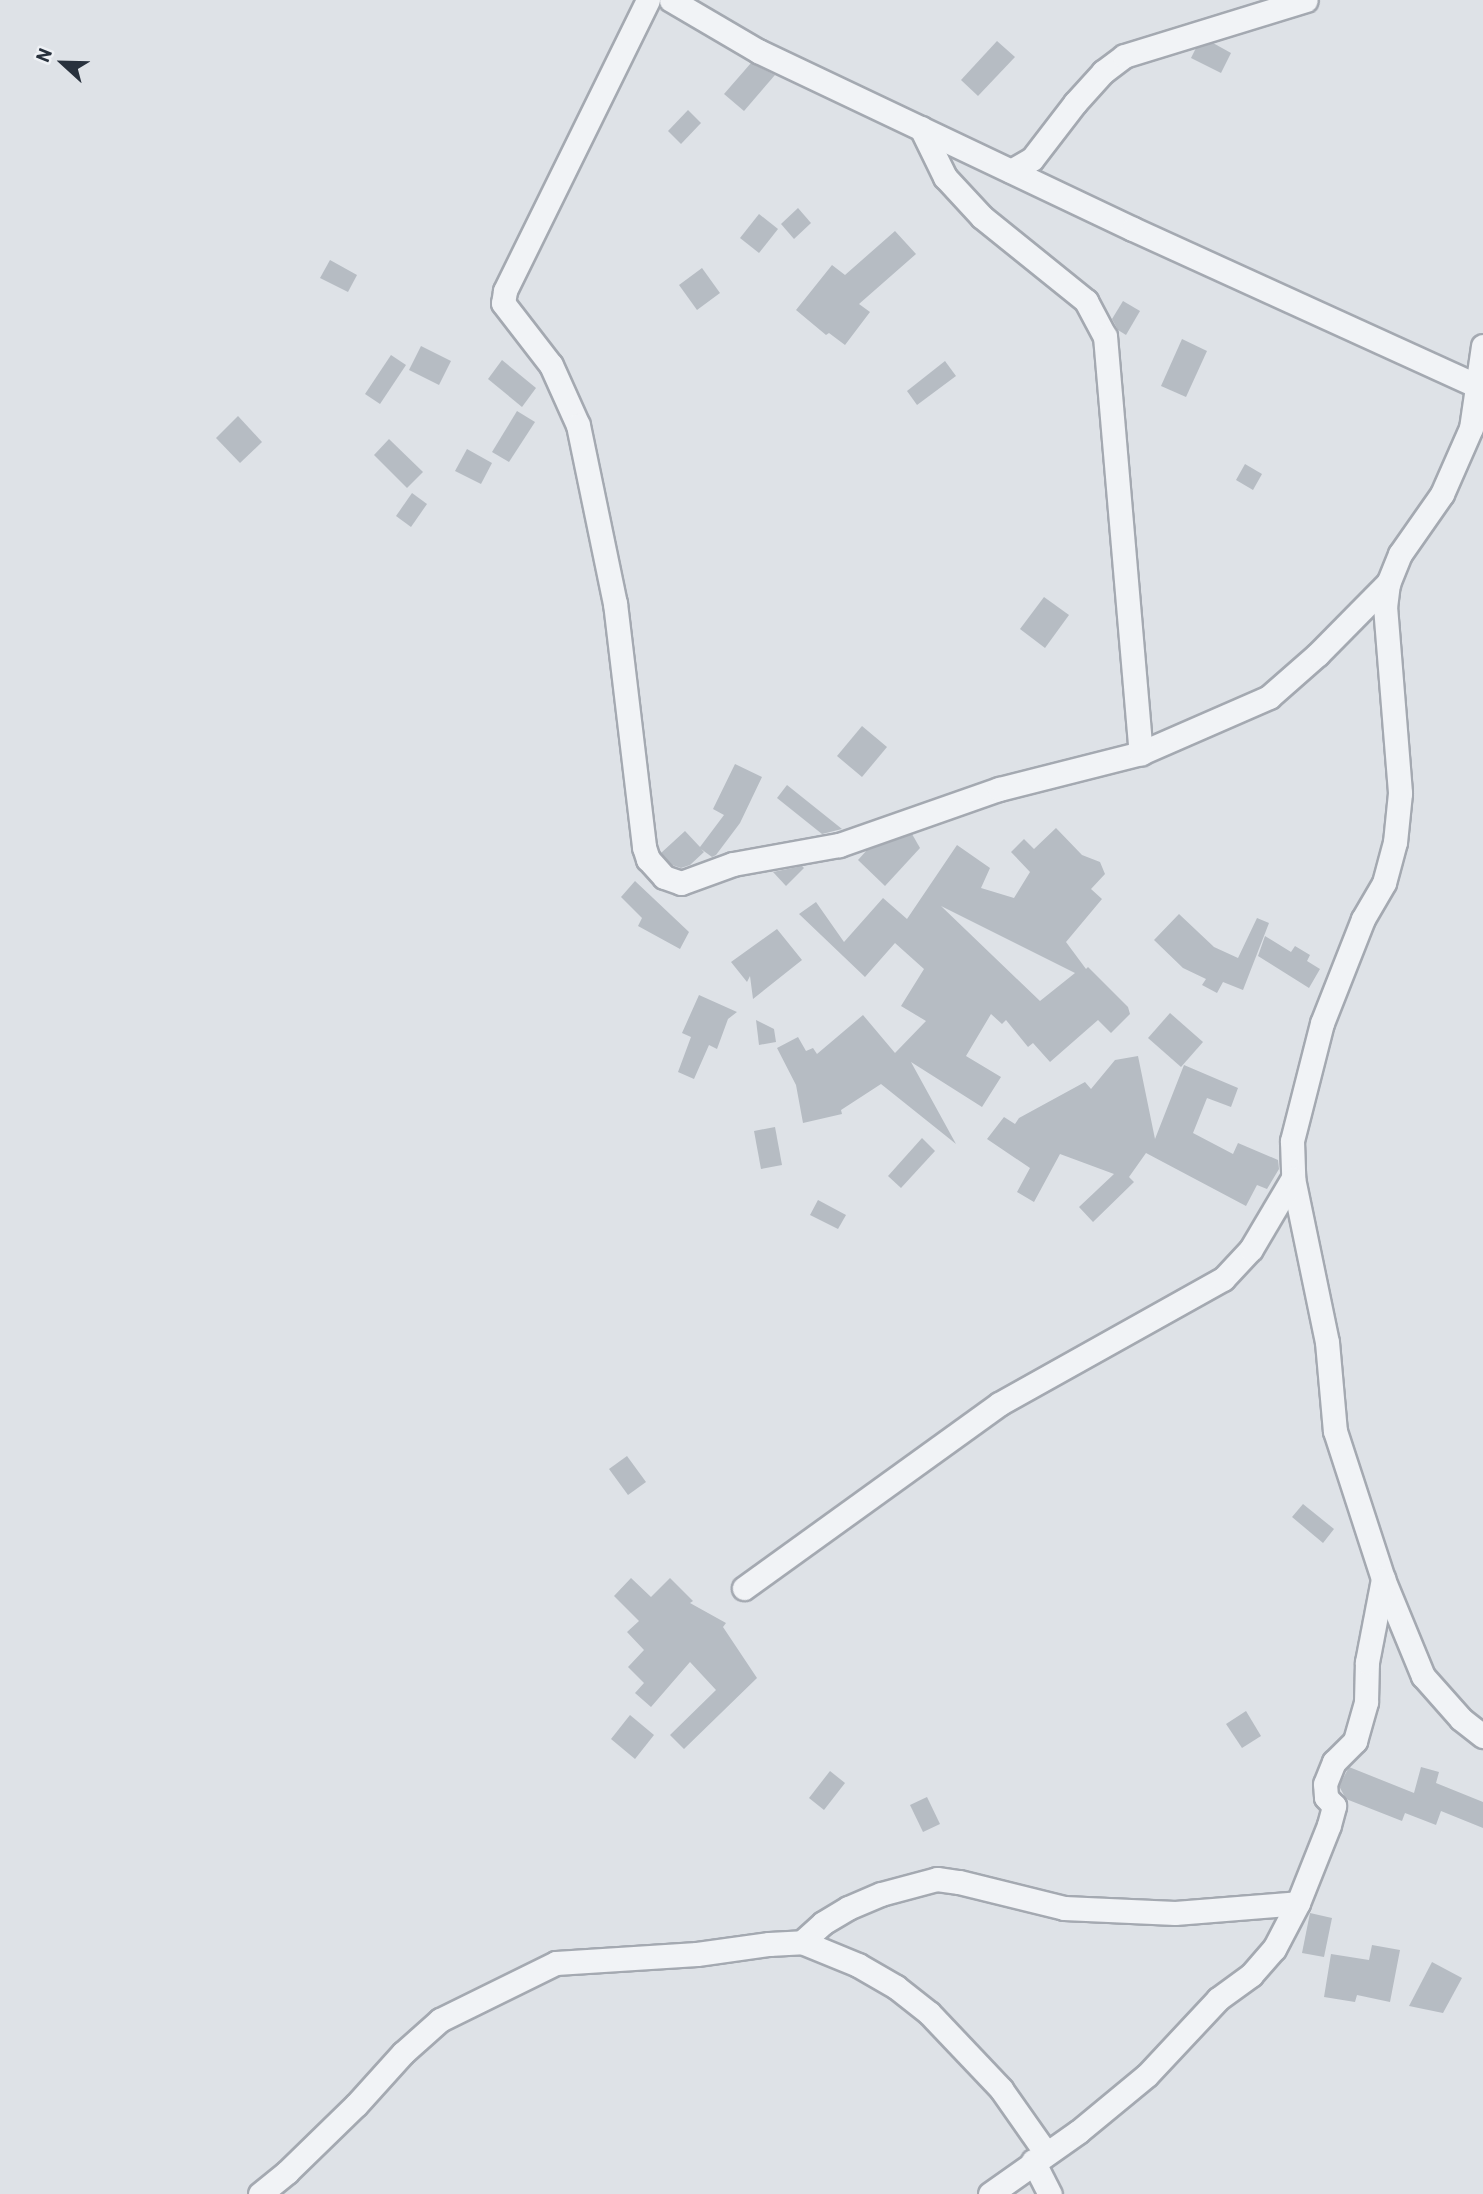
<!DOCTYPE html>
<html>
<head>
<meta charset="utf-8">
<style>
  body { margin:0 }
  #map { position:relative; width:1483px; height:2194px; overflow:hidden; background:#dee2e7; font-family:Barlow,sans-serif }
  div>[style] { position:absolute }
  .building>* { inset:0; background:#b6bcc3 }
  .roads { filter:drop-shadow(2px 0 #a4a9b1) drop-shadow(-2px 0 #a4a9b1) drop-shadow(0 2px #a4a9b1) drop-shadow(0 -2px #a4a9b1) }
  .street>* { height:23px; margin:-11.5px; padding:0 11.5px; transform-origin:11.5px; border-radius:11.5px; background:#f1f3f6 }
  span { translate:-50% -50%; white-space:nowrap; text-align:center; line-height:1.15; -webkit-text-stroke:7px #eef1f5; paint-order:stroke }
  .north { position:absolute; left:28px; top:28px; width:70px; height:70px; -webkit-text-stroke:5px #eef1f5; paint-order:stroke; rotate:292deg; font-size:19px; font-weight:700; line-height:28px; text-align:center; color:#28313d }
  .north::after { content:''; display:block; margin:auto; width:24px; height:32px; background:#28313d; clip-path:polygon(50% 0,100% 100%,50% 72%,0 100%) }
</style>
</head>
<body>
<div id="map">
  <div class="building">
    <i style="clip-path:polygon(997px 41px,1015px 57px,978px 96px,961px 80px)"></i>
    <i style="clip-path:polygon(1213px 43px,1231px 53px,1221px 73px,1191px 58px,1196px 48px)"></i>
    <i style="clip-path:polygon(751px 63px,775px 75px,744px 111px,724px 94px)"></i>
    <i style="clip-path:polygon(688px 110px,701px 123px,681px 144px,668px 131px)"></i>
    <i style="clip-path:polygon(798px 208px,811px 223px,794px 239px,781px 224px)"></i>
    <i style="clip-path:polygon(759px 214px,778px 229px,759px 253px,740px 238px)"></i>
    <i style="clip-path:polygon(895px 231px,916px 254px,859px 304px,870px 312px,845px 345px,829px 333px,826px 335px,796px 310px,832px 265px,845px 275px)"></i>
    <i style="clip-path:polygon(330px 260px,357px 275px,348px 292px,320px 278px)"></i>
    <i style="clip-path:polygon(702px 268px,720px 293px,697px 310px,679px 285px)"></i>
    <i style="clip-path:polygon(1123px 301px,1140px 311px,1126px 335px,1118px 330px,1112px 319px)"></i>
    <i style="clip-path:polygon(1182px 339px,1207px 351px,1186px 397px,1161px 386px)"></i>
    <i style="clip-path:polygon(421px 346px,451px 361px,439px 385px,409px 370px)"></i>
    <i style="clip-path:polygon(391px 355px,406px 365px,380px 404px,365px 394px)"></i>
    <i style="clip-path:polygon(502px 360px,536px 388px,522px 407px,488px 379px)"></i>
    <i style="clip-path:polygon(945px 361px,956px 376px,917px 405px,907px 391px)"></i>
    <i style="clip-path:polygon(517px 411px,535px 422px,509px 462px,492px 452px)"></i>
    <i style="clip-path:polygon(238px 416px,262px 442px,240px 463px,216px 438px)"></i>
    <i style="clip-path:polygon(389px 439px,423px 472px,407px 488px,374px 455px)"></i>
    <i style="clip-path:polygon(467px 449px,492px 463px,481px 484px,455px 471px)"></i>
    <i style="clip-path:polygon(1245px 464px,1262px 474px,1253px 490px,1236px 480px)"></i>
    <i style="clip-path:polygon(412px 493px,427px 504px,411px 527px,396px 516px)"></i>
    <i style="clip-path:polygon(1044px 597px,1069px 615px,1045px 648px,1020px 629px)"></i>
    <i style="clip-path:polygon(862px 726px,887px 747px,862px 777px,837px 756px)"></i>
    <i style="clip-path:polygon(735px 764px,762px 777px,740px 823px,716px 855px,712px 857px,701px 849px,704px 852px,690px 865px,681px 868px,672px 865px,661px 853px,685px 831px,700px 847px,724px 815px,713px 809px)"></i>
    <i style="clip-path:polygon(787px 785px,842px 829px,822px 834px,777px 798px)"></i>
    <i style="clip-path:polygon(evenodd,1056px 828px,1082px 855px,1100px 862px,1105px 874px,1091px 889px,1102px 899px,1066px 942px,1086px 969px,1088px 967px,1128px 1007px,1130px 1014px,1111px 1033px,1098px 1020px,1050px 1062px,1033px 1043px,1028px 1047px,1006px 1020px,1002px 1024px,991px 1014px,966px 1056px,1001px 1077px,982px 1107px,911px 1062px,956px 1144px,881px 1084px,841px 1110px,842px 1114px,803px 1123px,796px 1085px,777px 1048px,798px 1037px,806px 1051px,813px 1048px,817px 1054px,863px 1015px,895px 1053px,926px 1021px,901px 1006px,924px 969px,895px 943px,865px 977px,799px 914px,816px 902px,844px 942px,883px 898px,907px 919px,957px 845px,990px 868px,981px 888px,1014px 898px,1030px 872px,1011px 852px,1024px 839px,1034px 849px,1056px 828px,941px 906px,1075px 973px,1040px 1001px,941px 906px)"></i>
    <i style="clip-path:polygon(912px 834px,920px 848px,885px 886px,858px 860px,867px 850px)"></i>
    <i style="clip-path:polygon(802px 866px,804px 868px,786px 886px,773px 872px)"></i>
    <i style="clip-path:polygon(635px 881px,689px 932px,680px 949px,638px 926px,642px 918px,621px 897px)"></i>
    <i style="clip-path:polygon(1179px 914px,1214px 947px,1238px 958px,1257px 918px,1269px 923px,1243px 990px,1223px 982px,1217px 993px,1202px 985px,1206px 979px,1183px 968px,1154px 940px)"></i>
    <i style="clip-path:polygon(777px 929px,802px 960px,753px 999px,750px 976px,747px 982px,731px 962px)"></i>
    <i style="clip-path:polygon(1265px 936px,1291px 952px,1295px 946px,1310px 955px,1307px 961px,1320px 969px,1309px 988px,1258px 956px)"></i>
    <i style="clip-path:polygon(699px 995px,737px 1012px,728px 1019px,717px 1049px,709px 1045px,694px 1079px,678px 1072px,691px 1037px,682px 1033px)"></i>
    <i style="clip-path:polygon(1170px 1013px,1203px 1042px,1181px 1067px,1148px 1038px)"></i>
    <i style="clip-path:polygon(756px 1020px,774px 1029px,776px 1042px,759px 1045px)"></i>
    <i style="clip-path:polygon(1138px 1056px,1155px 1139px,1184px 1065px,1238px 1088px,1231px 1107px,1207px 1098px,1193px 1133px,1233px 1154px,1238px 1143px,1278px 1160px,1279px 1169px,1267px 1189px,1257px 1185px,1246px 1206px,1146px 1153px,1129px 1177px,1134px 1182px,1093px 1222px,1079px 1207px,1114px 1174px,1060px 1154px,1034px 1202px,1017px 1192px,1030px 1168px,987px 1139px,1004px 1117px,1015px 1124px,1019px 1118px,1085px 1082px,1091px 1089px,1115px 1060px)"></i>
    <i style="clip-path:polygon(775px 1127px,782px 1165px,761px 1169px,754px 1131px)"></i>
    <i style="clip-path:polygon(922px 1138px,935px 1151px,901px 1188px,888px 1176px)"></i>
    <i style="clip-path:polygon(818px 1200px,846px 1215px,838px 1229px,810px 1215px)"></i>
    <i style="clip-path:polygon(627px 1456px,646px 1482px,628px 1495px,609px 1469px)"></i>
    <i style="clip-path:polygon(1303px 1504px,1334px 1529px,1323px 1543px,1292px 1517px)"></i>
    <i style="clip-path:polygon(631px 1578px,651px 1597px,670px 1578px,693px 1601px,690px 1603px,726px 1623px,723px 1627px,757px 1678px,684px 1749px,670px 1735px,716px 1690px,690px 1662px,651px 1707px,635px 1693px,644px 1683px,628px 1667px,644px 1650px,627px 1632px,639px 1621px,614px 1596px)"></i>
    <i style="clip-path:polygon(1246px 1711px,1261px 1736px,1242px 1748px,1226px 1724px)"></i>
    <i style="clip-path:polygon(630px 1715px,654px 1735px,635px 1759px,611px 1739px)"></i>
    <i style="clip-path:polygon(1349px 1767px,1414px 1793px,1421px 1767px,1439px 1772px,1436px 1783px,1483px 1802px,1483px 1828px,1441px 1811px,1436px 1825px,1405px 1813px,1402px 1821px,1346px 1799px,1339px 1786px)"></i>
    <i style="clip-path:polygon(830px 1771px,845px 1783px,824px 1810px,809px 1798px)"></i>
    <i style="clip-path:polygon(927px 1797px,940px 1824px,923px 1832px,910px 1805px)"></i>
    <i style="clip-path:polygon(1310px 1913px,1332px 1918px,1324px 1957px,1302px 1953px)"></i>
    <i style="clip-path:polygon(1372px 1945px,1400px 1950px,1390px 2002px,1357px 1995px,1355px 2002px,1324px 1997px,1331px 1954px,1369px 1960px)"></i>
    <i style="clip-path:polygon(1432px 1962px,1462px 1978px,1443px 2013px,1409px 2006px)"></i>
  </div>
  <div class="roads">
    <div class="street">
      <i style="left:648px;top:0;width:324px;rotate:116.2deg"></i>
      <i style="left:505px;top:291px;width:12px;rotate:99deg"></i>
      <i style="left:503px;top:303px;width:78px;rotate:52.3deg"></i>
      <i style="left:551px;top:365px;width:66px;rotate:65.8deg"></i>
      <i style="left:578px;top:425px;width:182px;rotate:78.3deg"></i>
      <i style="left:615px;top:603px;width:246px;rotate:83.2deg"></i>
      <i style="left:644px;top:847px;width:13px;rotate:72deg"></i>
      <i style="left:648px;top:859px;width:24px;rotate:48deg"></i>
      <i style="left:664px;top:877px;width:18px;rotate:19deg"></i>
      <i style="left:681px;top:883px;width:55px;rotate:-20.1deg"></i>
      <i style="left:733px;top:864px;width:108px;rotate:-10.2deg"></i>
      <i style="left:839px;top:845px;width:170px;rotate:-19.3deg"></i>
      <i style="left:999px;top:789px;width:146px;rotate:-14.2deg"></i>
      <i style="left:1141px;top:753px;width:140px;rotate:-23.6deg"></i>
      <i style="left:1269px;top:697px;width:65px;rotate:-41.3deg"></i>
      <i style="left:1318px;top:654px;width:100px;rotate:-45.4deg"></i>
      <i style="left:671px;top:0;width:101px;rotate:30.4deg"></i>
      <i style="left:758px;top:51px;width:415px;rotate:25.4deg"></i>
      <i style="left:1133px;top:229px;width:378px;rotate:24.5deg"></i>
      <i style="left:921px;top:128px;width:55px;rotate:63.9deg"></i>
      <i style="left:945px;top:177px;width:54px;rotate:47.2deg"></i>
      <i style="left:982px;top:217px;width:134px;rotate:38.9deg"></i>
      <i style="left:1086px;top:301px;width:40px;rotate:62deg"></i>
      <i style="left:1105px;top:336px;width:419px;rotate:85.1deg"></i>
      <i style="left:1011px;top:171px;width:24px;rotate:-30deg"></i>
      <i style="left:1032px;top:159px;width:71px;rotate:-52.5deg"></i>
      <i style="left:1075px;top:103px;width:42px;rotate:-47.9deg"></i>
      <i style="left:1103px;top:72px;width:26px;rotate:-37deg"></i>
      <i style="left:1124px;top:56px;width:190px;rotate:-17.1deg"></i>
      <i style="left:1483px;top:346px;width:83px;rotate:98.3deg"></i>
      <i style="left:1471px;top:428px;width:72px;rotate:113.7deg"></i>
      <i style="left:1442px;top:494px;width:73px;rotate:125deg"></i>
      <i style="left:1400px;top:554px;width:31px;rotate:112deg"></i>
      <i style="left:1388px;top:583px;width:23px;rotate:97deg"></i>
      <i style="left:1385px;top:606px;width:188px;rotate:85.4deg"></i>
      <i style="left:1400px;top:793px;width:49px;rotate:95.8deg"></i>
      <i style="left:1395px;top:842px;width:42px;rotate:105deg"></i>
      <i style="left:1384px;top:883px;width:42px;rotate:120.3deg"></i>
      <i style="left:1363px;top:919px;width:112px;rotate:111.5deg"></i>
      <i style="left:1322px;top:1023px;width:122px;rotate:104.3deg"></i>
      <i style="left:1292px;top:1141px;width:37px;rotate:88deg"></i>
      <i style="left:1293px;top:1178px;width:167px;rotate:78.3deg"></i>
      <i style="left:1327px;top:1342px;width:89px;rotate:84.9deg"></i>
      <i style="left:1335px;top:1431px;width:156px;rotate:72deg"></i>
      <i style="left:1383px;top:1579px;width:105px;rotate:67.6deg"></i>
      <i style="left:1423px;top:1676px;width:57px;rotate:48.5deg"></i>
      <i style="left:1461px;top:1719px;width:28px;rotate:38deg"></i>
      <i style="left:744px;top:1588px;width:314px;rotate:-35.8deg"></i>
      <i style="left:999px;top:1404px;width:257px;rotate:-29.2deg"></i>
      <i style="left:1223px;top:1279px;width:41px;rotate:-47deg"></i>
      <i style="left:1251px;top:1249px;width:82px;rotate:-59.4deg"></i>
      <i style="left:802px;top:1942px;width:28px;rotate:-42deg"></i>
      <i style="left:823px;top:1923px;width:29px;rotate:-31deg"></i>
      <i style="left:848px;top:1908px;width:36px;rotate:-23deg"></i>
      <i style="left:881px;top:1894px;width:58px;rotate:-15deg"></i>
      <i style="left:937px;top:1879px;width:22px;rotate:8deg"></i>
      <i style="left:959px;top:1882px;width:108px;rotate:13.9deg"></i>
      <i style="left:1064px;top:1908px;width:111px;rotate:2.6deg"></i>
      <i style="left:1175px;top:1913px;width:123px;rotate:-4.6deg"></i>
      <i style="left:1033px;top:2161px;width:37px;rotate:63deg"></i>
      <i style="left:260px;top:2194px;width:35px;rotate:-39deg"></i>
      <i style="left:287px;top:2172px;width:96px;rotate:-44.2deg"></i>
      <i style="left:356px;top:2105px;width:70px;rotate:-47.9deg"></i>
      <i style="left:403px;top:2053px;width:50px;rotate:-41.7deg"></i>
      <i style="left:440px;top:2020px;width:129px;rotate:-26.2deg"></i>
      <i style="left:556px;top:1963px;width:141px;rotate:-3.7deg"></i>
      <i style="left:697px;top:1954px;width:73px;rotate:-7.9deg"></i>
      <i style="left:769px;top:1944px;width:33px;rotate:-3deg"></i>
      <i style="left:802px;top:1942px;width:61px;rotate:22.3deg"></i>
      <i style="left:858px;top:1965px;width:44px;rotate:30.1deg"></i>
      <i style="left:896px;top:1987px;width:42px;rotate:38.2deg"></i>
      <i style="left:929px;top:2013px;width:105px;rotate:46.5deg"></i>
      <i style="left:1001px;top:2089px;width:78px;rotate:54.9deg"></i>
      <i style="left:990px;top:2194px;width:108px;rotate:-35.2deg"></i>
      <i style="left:1078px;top:2132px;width:89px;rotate:-39.6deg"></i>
      <i style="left:1147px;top:2075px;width:104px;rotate:-46.9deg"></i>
      <i style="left:1218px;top:1999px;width:41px;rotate:-36deg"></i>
      <i style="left:1251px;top:1975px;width:35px;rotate:-49deg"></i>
      <i style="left:1274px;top:1949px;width:52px;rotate:-62.4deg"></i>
      <i style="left:1298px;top:1903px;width:84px;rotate:-68.3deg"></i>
      <i style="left:1329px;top:1825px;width:20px;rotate:-75deg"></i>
      <i style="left:1334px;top:1806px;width:12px;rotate:-132deg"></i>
      <i style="left:1326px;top:1797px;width:13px;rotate:-94deg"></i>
      <i style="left:1325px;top:1784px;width:24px;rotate:-68deg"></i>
      <i style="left:1334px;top:1762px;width:30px;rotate:-45deg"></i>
      <i style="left:1355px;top:1741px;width:41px;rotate:-74.2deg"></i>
      <i style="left:1366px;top:1702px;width:40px;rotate:-88.6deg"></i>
      <i style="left:1367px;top:1662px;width:85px;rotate:-79.1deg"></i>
    </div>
  </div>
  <div class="north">N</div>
</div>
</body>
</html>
